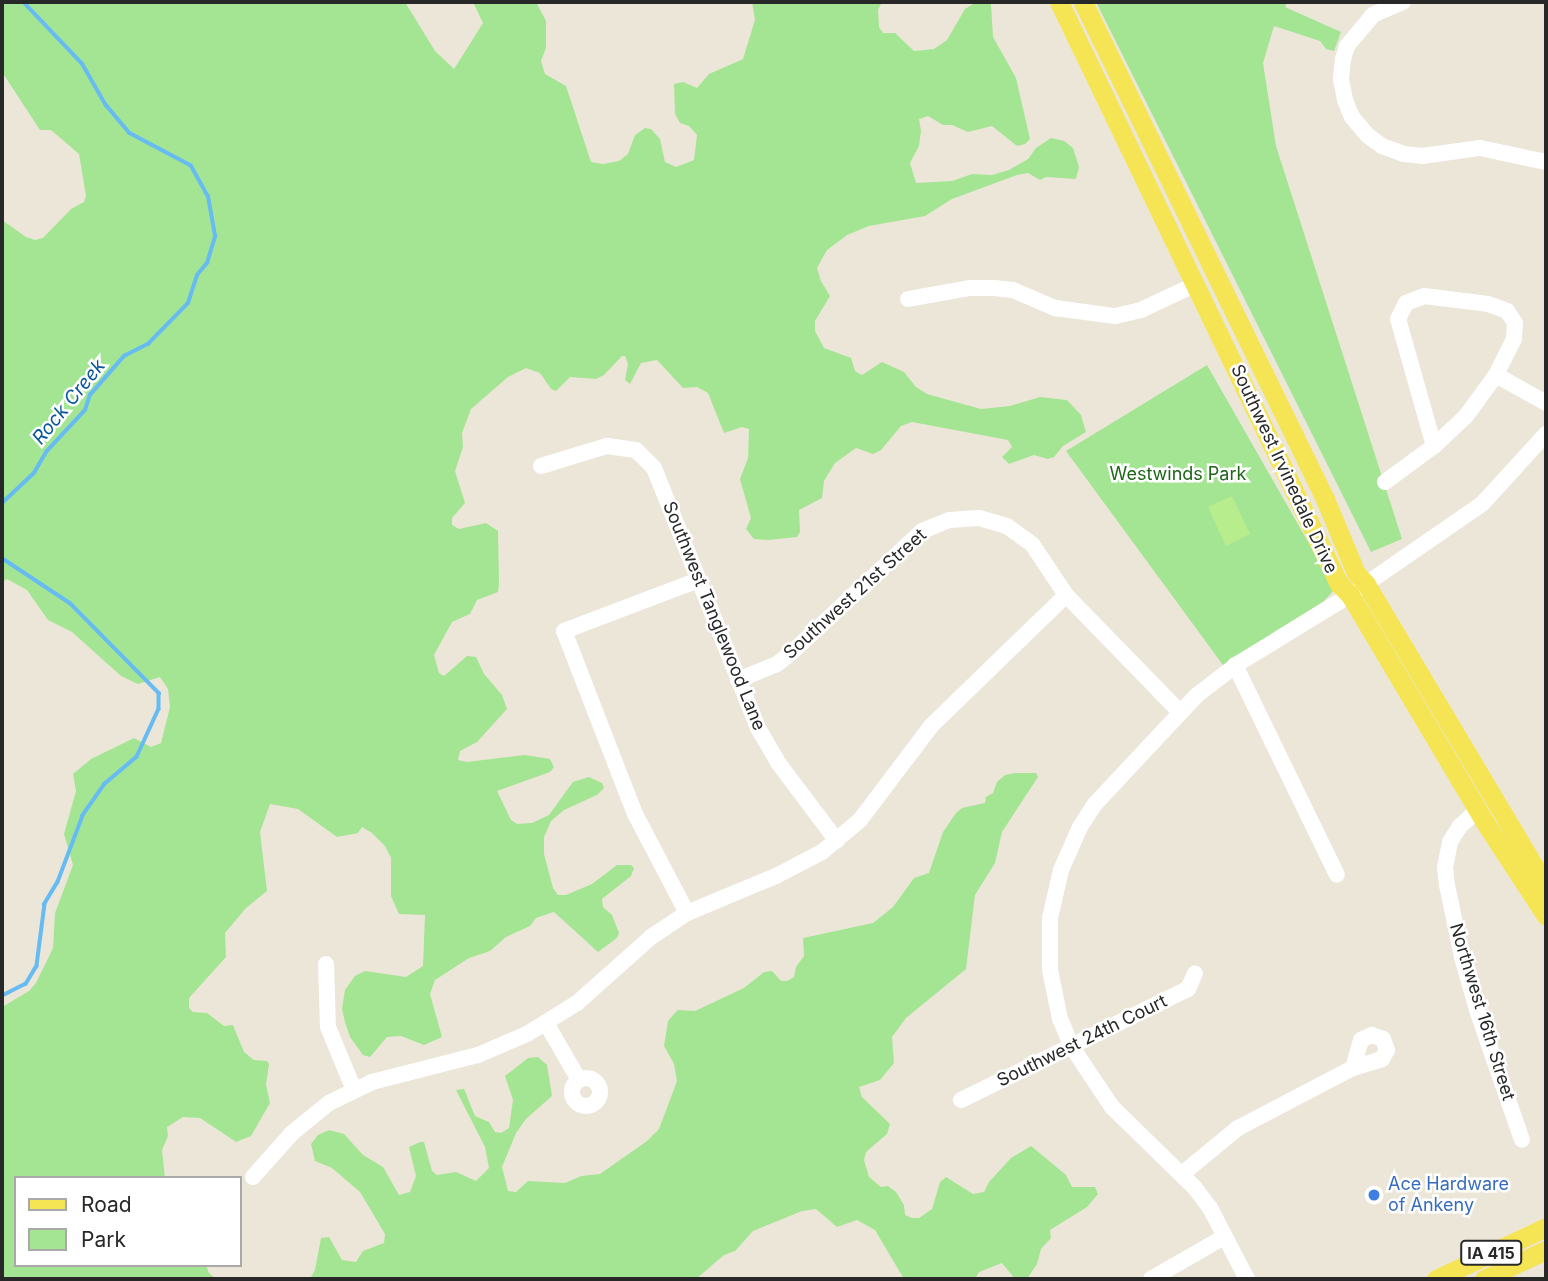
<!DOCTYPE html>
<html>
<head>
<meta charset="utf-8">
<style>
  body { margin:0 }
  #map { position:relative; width:1548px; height:1281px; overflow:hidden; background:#ece6d9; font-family:Inter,sans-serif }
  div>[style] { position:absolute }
  .green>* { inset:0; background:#a4e593 }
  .pitch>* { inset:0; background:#b8ed8e }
  .stream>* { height:3.5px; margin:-1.75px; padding:0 1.75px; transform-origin:1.75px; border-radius:1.75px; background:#67bbf3 }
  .minor>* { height:16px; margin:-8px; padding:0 8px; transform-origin:8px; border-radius:8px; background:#fff }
  .minor>.ring { margin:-8px; padding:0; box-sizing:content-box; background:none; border:16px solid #fff; border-radius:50% }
  .major>* { height:19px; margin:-9.5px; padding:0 9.5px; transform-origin:9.5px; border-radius:9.5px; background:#f5e555 }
  .dots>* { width:19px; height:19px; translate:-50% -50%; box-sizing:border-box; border:4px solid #fff; border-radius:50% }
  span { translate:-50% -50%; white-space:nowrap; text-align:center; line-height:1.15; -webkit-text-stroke:5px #fff; paint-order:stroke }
  .shield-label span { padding:2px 5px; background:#fff; border:2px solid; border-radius:5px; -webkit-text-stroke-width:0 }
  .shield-label { font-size:16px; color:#282828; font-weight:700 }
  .street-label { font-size:18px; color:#282828 }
  .park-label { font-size:18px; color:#1d6717 }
  .shop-label { font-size:18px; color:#366cbe }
  .left { translate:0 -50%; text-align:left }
  .water-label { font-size:19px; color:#08569d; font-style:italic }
  .frame { position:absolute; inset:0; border:4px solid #282828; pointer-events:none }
  .legend { position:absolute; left:14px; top:1176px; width:228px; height:91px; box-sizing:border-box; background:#fff; border:2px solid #a9a9a9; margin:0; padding:9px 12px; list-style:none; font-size:21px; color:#282828 }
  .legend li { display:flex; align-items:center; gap:14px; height:35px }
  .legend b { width:35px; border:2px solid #a9a9a9 }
</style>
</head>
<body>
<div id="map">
  <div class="green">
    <i style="clip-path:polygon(2px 2px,405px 2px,435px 51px,454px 69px,483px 23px,473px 2px,536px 2px,546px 21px,546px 48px,541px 61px,545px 74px,566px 86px,591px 162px,603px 164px,619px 161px,628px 154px,635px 135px,645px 128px,651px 129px,660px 139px,665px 162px,676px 167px,694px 160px,697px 135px,689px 126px,680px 123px,675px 114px,674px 84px,683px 82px,697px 88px,709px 74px,743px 59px,755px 20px,752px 2px,882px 2px,878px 10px,879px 27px,883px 33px,895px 33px,914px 51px,934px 49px,947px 40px,965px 9px,975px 3px,991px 4px,993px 37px,1016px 78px,1030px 139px,1025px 144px,1017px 146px,992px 126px,968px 132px,952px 125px,943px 125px,928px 116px,919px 119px,921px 131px,919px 146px,910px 163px,916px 183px,952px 181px,972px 174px,992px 175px,1009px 170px,1028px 159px,1036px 148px,1051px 138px,1064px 141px,1073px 148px,1079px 167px,1076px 179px,1046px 177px,1040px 180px,1028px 173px,1017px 175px,952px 199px,925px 216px,869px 226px,847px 235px,827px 250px,817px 268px,821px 281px,830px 296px,815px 321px,815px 331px,824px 348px,851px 358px,855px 371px,862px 375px,882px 362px,904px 372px,916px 387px,927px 394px,981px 409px,1010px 406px,1040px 397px,1067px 400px,1081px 415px,1086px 432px,1063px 446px,1054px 457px,1048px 459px,1034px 455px,1009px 464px,1002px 457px,1012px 447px,1008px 440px,912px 422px,901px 426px,881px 450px,873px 454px,856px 448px,835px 463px,824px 481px,822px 498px,799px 510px,800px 532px,797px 537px,768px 540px,754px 539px,746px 529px,751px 518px,740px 479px,748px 458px,749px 429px,742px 427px,724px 433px,708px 393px,697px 387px,683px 388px,657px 360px,641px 363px,630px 384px,625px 380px,628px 364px,625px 356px,622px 356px,604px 375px,596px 379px,570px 377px,556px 391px,551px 389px,540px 373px,526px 368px,508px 377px,471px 409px,462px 433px,463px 447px,455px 471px,465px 503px,452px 518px,452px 525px,459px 529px,486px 523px,498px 531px,499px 584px,498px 592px,477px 600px,470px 614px,452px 622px,434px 655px,439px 673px,444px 676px,467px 656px,476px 657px,484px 674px,502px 695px,507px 709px,477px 742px,460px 751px,458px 760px,467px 762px,525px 755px,550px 759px,554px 767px,550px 772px,497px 791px,511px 820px,517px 824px,532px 823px,549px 815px,573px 782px,589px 777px,602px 783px,604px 788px,597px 795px,564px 810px,551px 821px,544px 837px,544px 854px,553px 888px,558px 895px,566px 895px,592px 884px,617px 865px,631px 865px,634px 868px,631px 876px,602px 899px,603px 907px,612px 915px,619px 933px,617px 938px,598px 952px,554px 912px,536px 918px,530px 926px,506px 937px,490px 951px,469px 958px,435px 980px,430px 994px,442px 1037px,424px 1045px,401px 1036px,387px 1037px,370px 1057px,363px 1055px,350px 1037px,345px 1022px,342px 1009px,345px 990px,355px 976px,365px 971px,406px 977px,423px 966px,425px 915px,399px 914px,391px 896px,391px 858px,385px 846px,372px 833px,362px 827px,358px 833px,337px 837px,298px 809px,270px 804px,260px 832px,267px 891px,246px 908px,225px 933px,226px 957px,189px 998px,189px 1008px,193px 1012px,207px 1013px,224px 1026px,233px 1025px,244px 1052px,254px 1060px,267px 1061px,269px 1064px,266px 1085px,270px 1103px,251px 1136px,236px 1142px,200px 1118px,183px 1117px,167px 1127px,168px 1136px,162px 1150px,165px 1178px,16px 1178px,16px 1265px,206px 1265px,209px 1273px,216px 1279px,2px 1279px,2px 1007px,29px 991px,36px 983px,53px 948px,55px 913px,73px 865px,64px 834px,76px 791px,73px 774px,91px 759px,134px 738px,151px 747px,161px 743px,170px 707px,168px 689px,160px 677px,138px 684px,121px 676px,72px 632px,48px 620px,27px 590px,7px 579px,2px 582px,2px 220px,26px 237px,35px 240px,43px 238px,71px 209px,84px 202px,86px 196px,79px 154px,51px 130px,40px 130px,2px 72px)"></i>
    <i style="clip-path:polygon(1096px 2px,1287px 2px,1285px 7px,1341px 32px,1334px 51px,1326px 49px,1320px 41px,1274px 26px,1263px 63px,1276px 146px,1402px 539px,1371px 552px)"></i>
    <i style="clip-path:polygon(1207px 365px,1335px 589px,1324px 601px,1223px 665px,1066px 451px)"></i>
    <i style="clip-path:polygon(1015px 773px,1036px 773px,1038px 777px,1002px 832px,995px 863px,975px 895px,966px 969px,906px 1018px,892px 1037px,894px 1063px,880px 1080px,859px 1087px,862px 1097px,890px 1124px,887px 1134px,866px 1152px,864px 1160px,869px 1177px,881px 1187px,888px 1186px,896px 1192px,904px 1205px,905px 1215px,912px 1218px,919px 1218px,932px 1209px,940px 1182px,946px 1177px,973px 1194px,984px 1192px,989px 1182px,1011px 1158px,1031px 1146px,1066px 1175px,1072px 1187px,1095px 1187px,1098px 1194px,1087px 1207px,1050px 1230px,1051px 1238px,1041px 1249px,1037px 1264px,1027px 1279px,1015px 1279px,1002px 1263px,979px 1272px,975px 1279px,904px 1279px,875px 1230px,857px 1220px,837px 1227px,816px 1209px,802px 1211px,753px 1231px,735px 1251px,724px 1255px,696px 1279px,310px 1279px,315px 1270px,321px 1238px,329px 1237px,342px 1260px,356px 1262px,363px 1251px,384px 1243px,385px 1234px,360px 1192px,332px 1168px,315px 1161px,311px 1144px,318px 1135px,329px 1130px,344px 1134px,363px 1155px,383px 1167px,399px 1195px,410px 1192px,416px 1176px,409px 1147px,420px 1142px,424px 1142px,432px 1171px,437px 1175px,456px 1172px,476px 1181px,489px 1168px,485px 1147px,456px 1090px,464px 1089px,475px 1116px,489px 1122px,495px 1132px,501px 1133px,509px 1128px,513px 1100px,505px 1076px,528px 1058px,538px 1057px,547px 1065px,552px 1096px,526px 1119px,516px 1133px,502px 1167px,508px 1191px,516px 1192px,528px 1181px,565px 1183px,581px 1176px,600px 1174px,647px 1141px,659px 1129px,677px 1081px,674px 1064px,664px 1046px,668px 1021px,674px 1014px,678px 1010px,695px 1011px,744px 988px,764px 972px,772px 971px,781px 981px,787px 981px,794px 977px,796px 967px,804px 956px,803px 938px,873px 923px,893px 907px,914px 878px,929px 873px,943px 832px,956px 813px,962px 808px,985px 803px,986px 797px,993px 793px,997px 782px,1005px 775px)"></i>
  </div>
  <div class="pitch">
    <i style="clip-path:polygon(1232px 496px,1250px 534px,1226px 546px,1208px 507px)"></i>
  </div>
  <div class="stream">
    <i style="left:2px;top:503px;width:44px;rotate:-43.2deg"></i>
    <i style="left:34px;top:473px;width:24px;rotate:-60deg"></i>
    <i style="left:46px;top:452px;width:57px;rotate:-47.1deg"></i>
    <i style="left:85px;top:410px;width:16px;rotate:-72deg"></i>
    <i style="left:90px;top:395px;width:52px;rotate:-48.9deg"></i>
    <i style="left:124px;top:356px;width:27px;rotate:-27deg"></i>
    <i style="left:148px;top:344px;width:57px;rotate:-45.7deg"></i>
    <i style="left:188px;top:303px;width:29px;rotate:-72deg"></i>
    <i style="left:197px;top:275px;width:16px;rotate:-50deg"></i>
    <i style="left:207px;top:263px;width:28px;rotate:-73deg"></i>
    <i style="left:215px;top:236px;width:40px;rotate:-100deg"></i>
    <i style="left:208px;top:197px;width:35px;rotate:-119deg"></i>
    <i style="left:191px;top:166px;width:70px;rotate:-152deg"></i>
    <i style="left:129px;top:133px;width:35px;rotate:-130deg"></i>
    <i style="left:106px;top:106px;width:48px;rotate:-119.7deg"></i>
    <i style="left:82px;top:64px;width:86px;rotate:-133.6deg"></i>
    <i style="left:2px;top:558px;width:82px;rotate:33.5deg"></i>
    <i style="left:70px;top:603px;width:127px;rotate:45.3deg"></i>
    <i style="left:159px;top:693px;width:16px;rotate:90deg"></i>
    <i style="left:159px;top:709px;width:53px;rotate:114.6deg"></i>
    <i style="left:137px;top:757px;width:42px;rotate:139.8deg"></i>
    <i style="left:105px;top:784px;width:39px;rotate:125deg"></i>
    <i style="left:83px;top:816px;width:71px;rotate:110.7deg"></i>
    <i style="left:58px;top:882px;width:26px;rotate:121deg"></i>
    <i style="left:45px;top:904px;width:63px;rotate:97.4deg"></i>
    <i style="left:37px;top:966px;width:21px;rotate:121deg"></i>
    <i style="left:26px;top:984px;width:27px;rotate:153deg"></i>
  </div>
  <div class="minor">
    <i style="left:1403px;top:2px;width:33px;rotate:157deg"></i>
    <i style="left:1373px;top:15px;width:40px;rotate:130deg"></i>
    <i style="left:1347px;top:46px;width:14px;rotate:107deg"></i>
    <i style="left:1343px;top:59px;width:20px;rotate:96deg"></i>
    <i style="left:1341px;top:79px;width:21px;rotate:79deg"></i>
    <i style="left:1345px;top:100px;width:18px;rotate:68deg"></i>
    <i style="left:1352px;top:117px;width:23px;rotate:50deg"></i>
    <i style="left:1367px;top:135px;width:19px;rotate:36deg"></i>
    <i style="left:1382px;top:146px;width:23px;rotate:20deg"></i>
    <i style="left:1404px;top:154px;width:18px;rotate:6deg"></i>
    <i style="left:1422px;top:156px;width:59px;rotate:-7.9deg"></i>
    <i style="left:1480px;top:148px;width:67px;rotate:12deg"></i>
    <i style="left:1424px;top:296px;width:64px;rotate:7.1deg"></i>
    <i style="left:1488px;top:304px;width:20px;rotate:20deg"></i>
    <i style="left:1507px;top:311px;width:14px;rotate:56deg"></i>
    <i style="left:1515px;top:323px;width:16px;rotate:94deg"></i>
    <i style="left:1514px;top:339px;width:40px;rotate:116.6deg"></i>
    <i style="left:1496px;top:375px;width:51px;rotate:126.2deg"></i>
    <i style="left:1466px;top:416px;width:44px;rotate:136.8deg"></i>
    <i style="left:1434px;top:446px;width:132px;rotate:-105.8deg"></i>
    <i style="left:1398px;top:319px;width:18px;rotate:-63deg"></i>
    <i style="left:1406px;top:303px;width:19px;rotate:-21deg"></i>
    <i style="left:908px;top:299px;width:62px;rotate:-10.2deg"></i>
    <i style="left:969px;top:288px;width:25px"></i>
    <i style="left:994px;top:288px;width:19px;rotate:6deg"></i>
    <i style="left:1013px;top:290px;width:46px;rotate:23.2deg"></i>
    <i style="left:1055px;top:308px;width:61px;rotate:7.6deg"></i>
    <i style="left:1115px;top:316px;width:27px;rotate:-13deg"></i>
    <i style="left:1141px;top:310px;width:61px;rotate:-25.3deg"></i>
    <i style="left:1496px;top:375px;width:57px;rotate:29.2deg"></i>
    <i style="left:541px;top:466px;width:69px;rotate:-16.9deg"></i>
    <i style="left:607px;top:446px;width:29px;rotate:8deg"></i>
    <i style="left:636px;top:450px;width:25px;rotate:45deg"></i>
    <i style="left:654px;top:468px;width:280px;rotate:68.2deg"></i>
    <i style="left:758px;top:728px;width:42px;rotate:59.7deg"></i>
    <i style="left:779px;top:764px;width:96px;rotate:53deg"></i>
    <i style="left:1385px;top:482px;width:61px;rotate:-36.3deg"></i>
    <i style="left:1235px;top:665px;width:233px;rotate:64.1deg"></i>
    <i style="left:738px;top:680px;width:42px;rotate:-22.3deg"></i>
    <i style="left:777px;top:664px;width:16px;rotate:-38deg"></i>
    <i style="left:790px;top:654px;width:180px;rotate:-43deg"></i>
    <i style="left:922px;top:531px;width:29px;rotate:-22deg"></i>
    <i style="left:949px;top:520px;width:30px;rotate:-4deg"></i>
    <i style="left:979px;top:518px;width:29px;rotate:16deg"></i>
    <i style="left:1007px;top:526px;width:31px;rotate:36deg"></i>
    <i style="left:1032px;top:544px;width:61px;rotate:56.3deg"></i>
    <i style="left:1066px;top:595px;width:162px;rotate:45.8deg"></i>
    <i style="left:1478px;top:810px;width:24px;rotate:138deg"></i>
    <i style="left:1460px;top:826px;width:19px;rotate:122deg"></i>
    <i style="left:1450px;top:842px;width:25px;rotate:101deg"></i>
    <i style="left:1445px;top:867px;width:18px;rotate:84deg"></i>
    <i style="left:1447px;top:885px;width:74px;rotate:78.2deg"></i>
    <i style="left:1462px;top:957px;width:58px;rotate:74.1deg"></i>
    <i style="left:1478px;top:1013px;width:134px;rotate:70.9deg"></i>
    <i style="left:687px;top:913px;width:112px;rotate:-117.7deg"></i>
    <i style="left:635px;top:814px;width:196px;rotate:-111.2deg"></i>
    <i style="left:564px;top:631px;width:143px;rotate:-20.8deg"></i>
    <i style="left:326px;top:964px;width:63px;rotate:88.2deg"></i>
    <i style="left:328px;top:1027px;width:68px;rotate:67.6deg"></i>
    <i style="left:546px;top:1023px;width:66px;rotate:59.9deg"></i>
    <i class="ring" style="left:572px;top:1078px;width:12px;height:12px"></i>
    <i style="left:961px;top:1100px;width:253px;rotate:-26.1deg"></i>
    <i style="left:1188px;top:989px;width:17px;rotate:-66deg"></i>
    <i style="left:1182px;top:1174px;width:72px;rotate:-39.4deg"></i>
    <i style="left:1238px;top:1128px;width:130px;rotate:-27.6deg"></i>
    <i style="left:1353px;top:1068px;width:30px;rotate:-17deg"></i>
    <i style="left:1382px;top:1059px;width:10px;rotate:-61deg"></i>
    <i style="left:1387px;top:1050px;width:12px;rotate:-110deg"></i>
    <i style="left:1383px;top:1039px;width:12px;rotate:-160deg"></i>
    <i style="left:1372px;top:1035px;width:12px;rotate:156deg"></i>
    <i style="left:1361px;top:1040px;width:29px;rotate:106deg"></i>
    <i style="left:253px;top:1177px;width:59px;rotate:-48.4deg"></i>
    <i style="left:292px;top:1133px;width:48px;rotate:-39deg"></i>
    <i style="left:329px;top:1103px;width:48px;rotate:-26deg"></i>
    <i style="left:372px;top:1082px;width:109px;rotate:-14.3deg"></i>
    <i style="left:478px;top:1055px;width:53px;rotate:-23.2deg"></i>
    <i style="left:527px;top:1034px;width:59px;rotate:-31.8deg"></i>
    <i style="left:577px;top:1003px;width:99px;rotate:-41.7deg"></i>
    <i style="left:651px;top:937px;width:43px;rotate:-33.7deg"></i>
    <i style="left:687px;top:913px;width:96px;rotate:-22.6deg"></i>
    <i style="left:776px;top:876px;width:52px;rotate:-27.6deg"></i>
    <i style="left:822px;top:852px;width:50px;rotate:-40.1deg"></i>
    <i style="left:860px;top:820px;width:118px;rotate:-52.9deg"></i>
    <i style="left:931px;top:726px;width:188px;rotate:-44.1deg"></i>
    <i style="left:1151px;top:1279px;width:84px;rotate:-29.9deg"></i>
    <i style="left:1247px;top:1279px;width:80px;rotate:-117.5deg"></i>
    <i style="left:1210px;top:1208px;width:25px;rotate:-127deg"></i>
    <i style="left:1195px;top:1188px;width:116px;rotate:-135.7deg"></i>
    <i style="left:1112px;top:1107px;width:72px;rotate:-123.7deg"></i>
    <i style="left:1072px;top:1047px;width:30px;rotate:-113deg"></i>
    <i style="left:1060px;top:1019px;width:50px;rotate:-101.5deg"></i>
    <i style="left:1050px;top:970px;width:52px;rotate:-90deg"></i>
    <i style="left:1050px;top:918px;width:49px;rotate:-77.1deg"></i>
    <i style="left:1061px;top:870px;width:47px;rotate:-66.2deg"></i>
    <i style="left:1080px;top:827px;width:27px;rotate:-57deg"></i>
    <i style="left:1095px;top:804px;width:149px;rotate:-46.9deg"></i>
    <i style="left:1197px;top:695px;width:53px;rotate:-37.3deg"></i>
    <i style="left:1239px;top:663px;width:130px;rotate:-31.5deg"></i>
    <i style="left:1350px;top:595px;width:160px;rotate:-34.6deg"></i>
    <i style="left:1482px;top:504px;width:95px;rotate:-47.6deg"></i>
  </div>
  <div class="major">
    <i style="left:1059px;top:2px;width:646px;rotate:64.31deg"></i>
    <i style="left:1339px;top:584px;width:16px;rotate:45deg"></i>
    <i style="left:1350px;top:595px;width:263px;rotate:59.3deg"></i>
    <i style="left:1484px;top:821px;width:113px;rotate:56.9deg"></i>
    <i style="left:1083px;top:2px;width:553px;rotate:64.04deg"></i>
    <i style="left:1325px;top:499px;width:80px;rotate:67.3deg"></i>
    <i style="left:1356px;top:573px;width:15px;rotate:48deg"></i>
    <i style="left:1366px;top:584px;width:352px;rotate:59.2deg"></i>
    <i style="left:1436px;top:1279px;width:122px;rotate:-25.3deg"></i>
    <i style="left:1484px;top:1279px;width:68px;rotate:-25.1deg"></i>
  </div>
  <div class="dots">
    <i style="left:1374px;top:1195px;background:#3f7fe0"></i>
  </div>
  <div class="shield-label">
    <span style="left:1491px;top:1253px">IA 415</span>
  </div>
  <div class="street-label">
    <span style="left:1284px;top:469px;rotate:65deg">Southwest Irvinedale Drive</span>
    <span style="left:855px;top:594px;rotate:-42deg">Southwest 21st Street</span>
    <span style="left:714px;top:616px;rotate:68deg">Southwest Tanglewood Lane</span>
    <span style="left:1482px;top:1012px;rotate:73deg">Northwest 16th Street</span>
    <span style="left:1082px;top:1041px;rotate:-26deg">Southwest 24th Court</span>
  </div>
  <div class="park-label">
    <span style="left:1178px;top:474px">Westwinds Park</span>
  </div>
  <div class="shop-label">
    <span class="left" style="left:1388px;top:1195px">Ace Hardware<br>of Ankeny</span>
  </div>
  <div class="water-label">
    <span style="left:69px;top:402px;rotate:-51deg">Rock Creek</span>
  </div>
  <div class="frame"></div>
  <ul class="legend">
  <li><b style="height:9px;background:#f5e555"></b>Road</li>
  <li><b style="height:19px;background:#a4e593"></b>Park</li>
  </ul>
</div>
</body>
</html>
